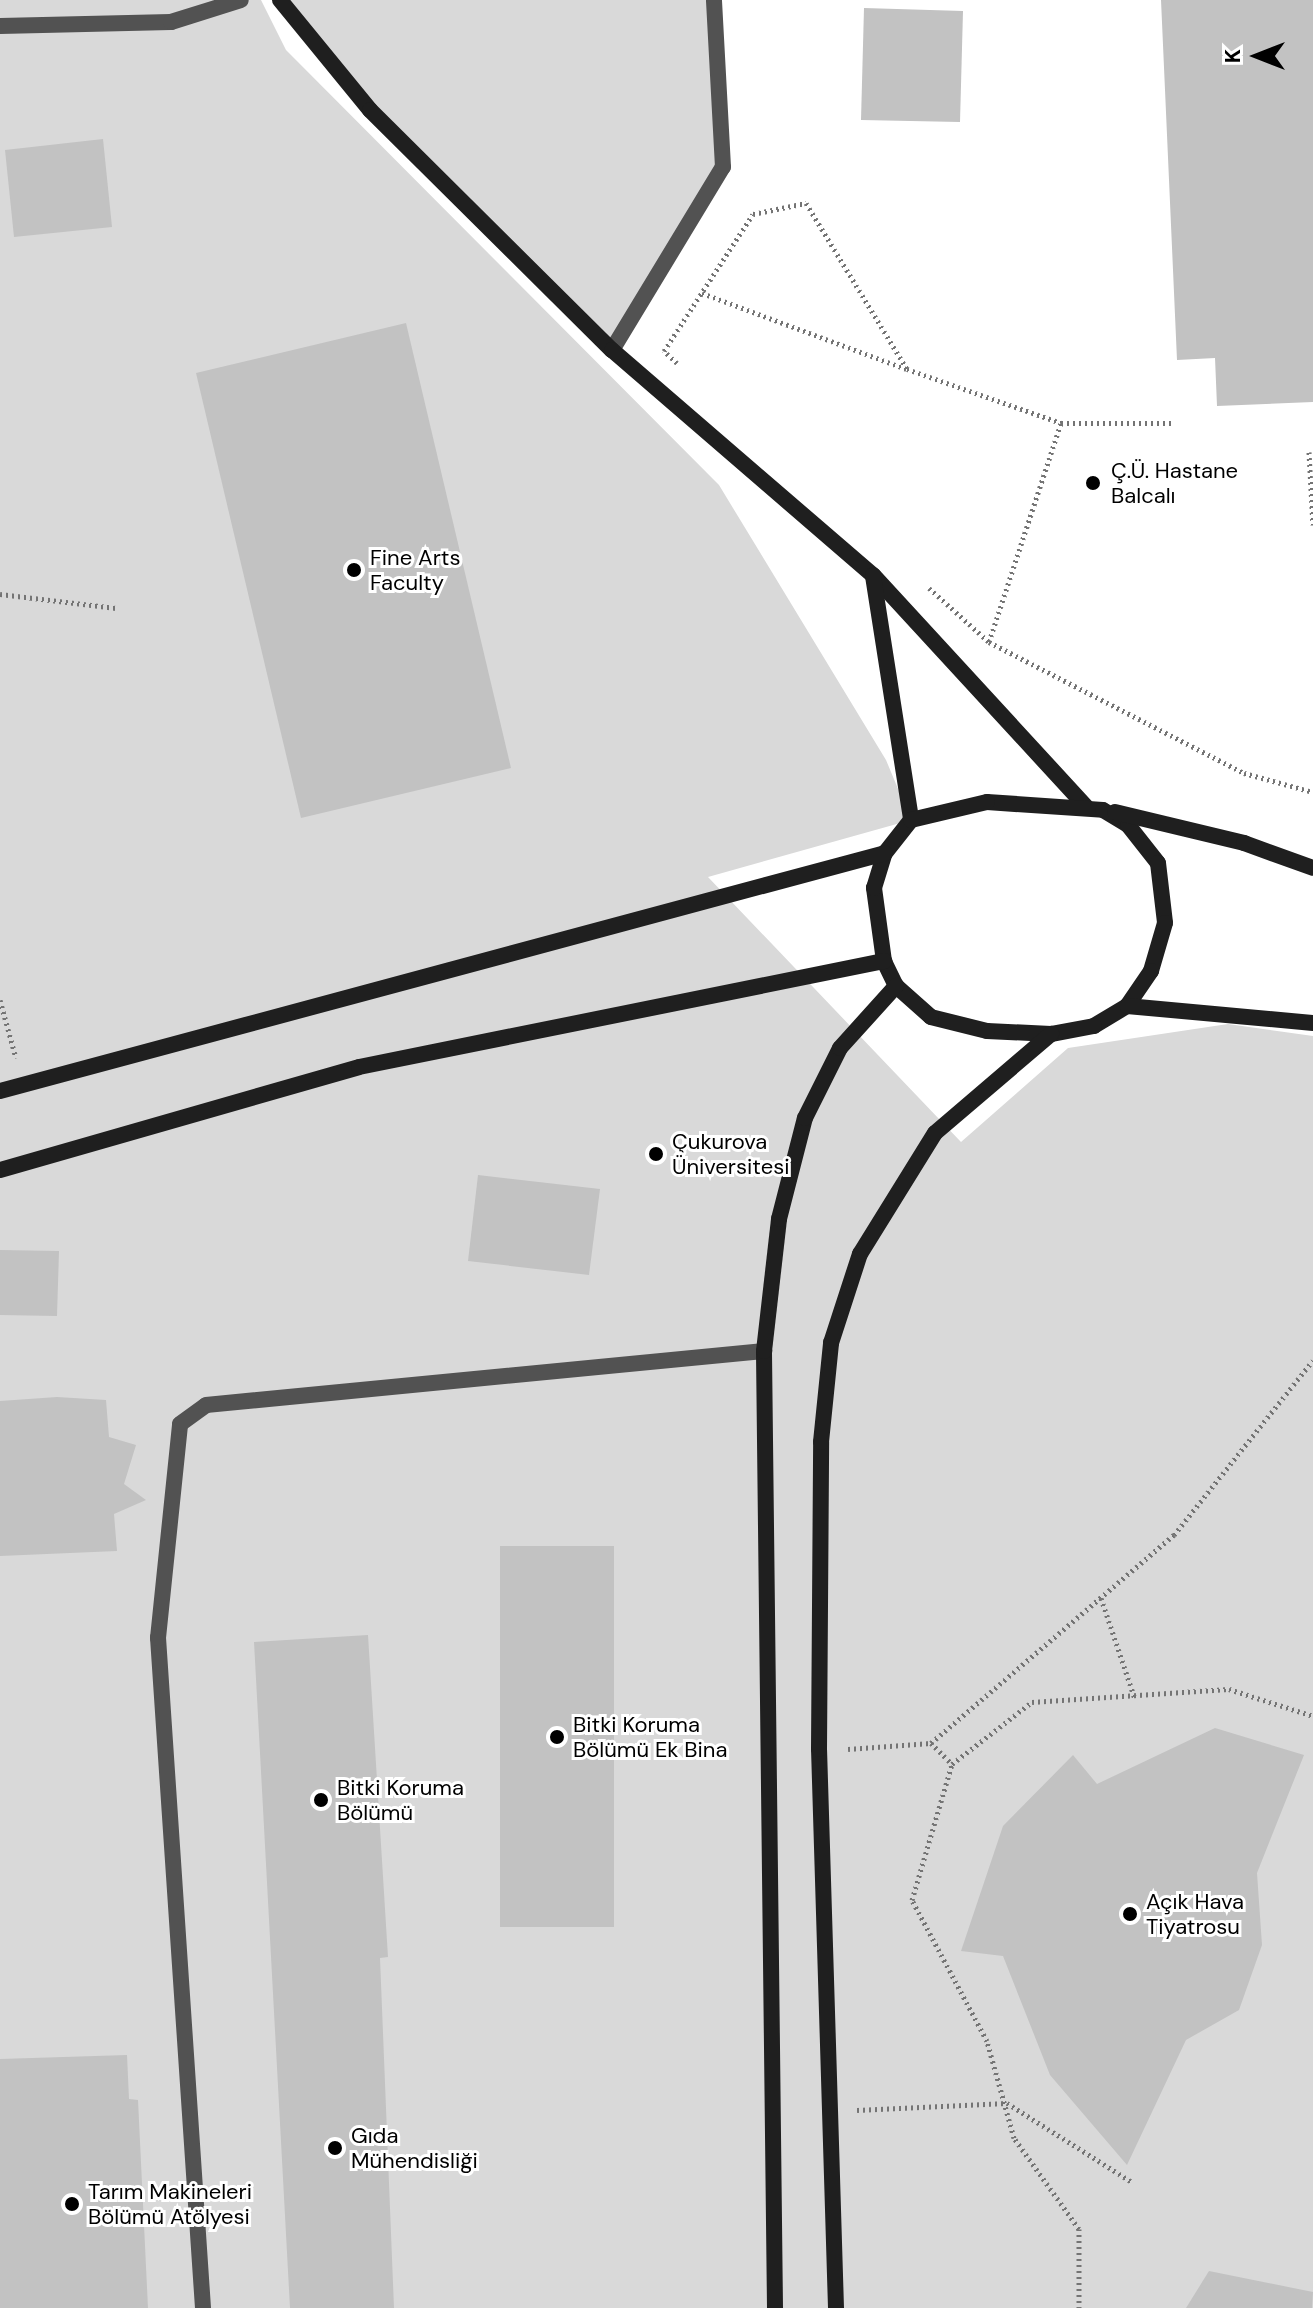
<!DOCTYPE html>
<html>
<head>
<meta charset="utf-8">
<style>
  body { margin:0 }
  #map { position:relative; width:1313px; height:2308px; overflow:hidden; background:#fff; font-family:"DM Sans",sans-serif }
  div>[style] { position:absolute }
  .green>* { inset:0; background:#d9d9d9 }
  .building>* { inset:0; background:#c2c2c2 }
  .path>* { height:5px; margin-top:-2.5px; transform-origin:0; background:repeating-linear-gradient(90deg,#747474 0 2px,transparent 0 6px) }
  .lane>* { height:16px; margin:-8px; padding:0 8px; transform-origin:8px; border-radius:8px; background:#525252 }
  .street>* { height:16px; margin:-8px; padding:0 8px; transform-origin:8px; border-radius:8px; background:#525252 }
  .secondary>* { height:16px; margin:-8px; padding:0 8px; transform-origin:8px; border-radius:8px; background:#1f1f1f }
  .dots>* { width:22px; height:22px; translate:-50% -50%; box-sizing:border-box; border:4px solid #fff; border-radius:50% }
  span { translate:-50% -50%; white-space:nowrap; text-align:center; line-height:1.15; -webkit-text-stroke:6px #fff; paint-order:stroke }
  .poi-label { font-size:22px; color:#000 }
  .left { translate:0 -50%; text-align:left }
  .north { position:absolute; left:1217px; top:16px; width:80px; height:80px; -webkit-text-stroke:6px #fff; paint-order:stroke; rotate:270deg; font-size:22px; font-weight:700; line-height:32px; text-align:center; color:#000 }
  .north::after { content:''; display:block; margin:auto; width:28px; height:36px; background:#000; clip-path:polygon(50% 0,100% 100%,50% 72%,0 100%) }
</style>
</head>
<body>
<div id="map">
  <div class="green">
    <i style="clip-path:polygon(0 0,261px 0,286px 50px,719px 485px,886px 760px,911px 820px,708px 877px,961px 1142px,1068px 1048px,1228px 1024px,1313px 1036px,1313px 2308px,0 2308px)"></i>
    <i style="clip-path:polygon(285px 0,711px 0,721px 169px,610px 342px,301px 31px)"></i>
  </div>
  <div class="building">
    <i style="clip-path:polygon(1161px 0,1313px 0,1313px 402px,1217px 406px,1215px 358px,1177px 360px)"></i>
    <i style="clip-path:polygon(864px 8px,963px 11px,960px 122px,861px 120px)"></i>
    <i style="clip-path:polygon(103px 139px,112px 227px,14px 237px,5px 150px)"></i>
    <i style="clip-path:polygon(406px 323px,511px 768px,301px 818px,196px 373px)"></i>
    <i style="clip-path:polygon(478px 1175px,600px 1189px,589px 1275px,468px 1261px)"></i>
    <i style="clip-path:polygon(0 1250px,59px 1251px,57px 1316px,0 1315px)"></i>
    <i style="clip-path:polygon(57px 1397px,106px 1400px,109px 1437px,136px 1445px,124px 1484px,146px 1500px,114px 1514px,117px 1551px,0 1556px,0 1401px)"></i>
    <i style="clip-path:polygon(500px 1546px,614px 1546px,614px 1927px,500px 1927px)"></i>
    <i style="clip-path:polygon(368px 1635px,388px 1957px,380px 1958px,394px 2308px,290px 2308px,254px 1642px)"></i>
    <i style="clip-path:polygon(1215px 1728px,1304px 1755px,1257px 1873px,1262px 1945px,1239px 2010px,1186px 2040px,1127px 2165px,1050px 2075px,1003px 1956px,961px 1951px,1003px 1826px,1073px 1755px,1097px 1784px)"></i>
    <i style="clip-path:polygon(127px 2055px,129px 2099px,138px 2100px,148px 2308px,0 2308px,0 2059px)"></i>
    <i style="clip-path:polygon(1209px 2271px,1313px 2292px,1312px 2308px,1186px 2308px)"></i>
  </div>
  <div class="path">
    <i style="left:702px;top:293px;width:218px;rotate:20.4deg"></i>
    <i style="left:677px;top:363px;width:18px;rotate:-137deg"></i>
    <i style="left:664px;top:351px;width:163px;rotate:-57deg"></i>
    <i style="left:753px;top:214px;width:54px;rotate:-11.7deg"></i>
    <i style="left:806px;top:203px;width:194px;rotate:58.7deg"></i>
    <i style="left:907px;top:369px;width:163px;rotate:19.3deg"></i>
    <i style="left:1061px;top:423px;width:112px"></i>
    <i style="left:1309px;top:452px;width:73px;rotate:86.9deg"></i>
    <i style="left:929px;top:588px;width:81px;rotate:42deg"></i>
    <i style="left:989px;top:642px;width:287px;rotate:27.2deg"></i>
    <i style="left:1244px;top:773px;width:72px;rotate:15.4deg"></i>
    <i style="left:0;top:594px;width:117px;rotate:6.9deg"></i>
    <i style="left:989px;top:642px;width:231px;rotate:-71.8deg"></i>
    <i style="left:0;top:1000px;width:60px;rotate:74.6deg"></i>
    <i style="left:1101px;top:1598px;width:107px;rotate:71.4deg"></i>
    <i style="left:931px;top:1743px;width:30px;rotate:45deg"></i>
    <i style="left:848px;top:1749px;width:83px;rotate:-4.1deg"></i>
    <i style="left:931px;top:1743px;width:320px;rotate:-40.6deg"></i>
    <i style="left:1174px;top:1535px;width:223px;rotate:-51.5deg"></i>
    <i style="left:857px;top:2110px;width:150px;rotate:-2.7deg"></i>
    <i style="left:1007px;top:2103px;width:148px;rotate:32.3deg"></i>
    <i style="left:1079px;top:2308px;width:79px;rotate:-90deg"></i>
    <i style="left:1079px;top:2229px;width:112px;rotate:-125.5deg"></i>
    <i style="left:1014px;top:2138px;width:101px;rotate:-105.6deg"></i>
    <i style="left:987px;top:2041px;width:160px;rotate:-118deg"></i>
    <i style="left:912px;top:1900px;width:142px;rotate:-73.6deg"></i>
    <i style="left:952px;top:1764px;width:101px;rotate:-37.8deg"></i>
    <i style="left:1032px;top:1702px;width:197px;rotate:-3.8deg"></i>
    <i style="left:1229px;top:1689px;width:88px;rotate:17.8deg"></i>
  </div>
  <div class="lane">
    <i style="left:0;top:26px;width:171px;rotate:-1.3deg"></i>
    <i style="left:171px;top:22px;width:73px;rotate:-17.4deg"></i>
    <i style="left:203px;top:2308px;width:672px;rotate:-93.84deg"></i>
    <i style="left:158px;top:1638px;width:215px;rotate:-84.1deg"></i>
    <i style="left:180px;top:1424px;width:32px;rotate:-36deg"></i>
    <i style="left:206px;top:1405px;width:561px;rotate:-5.53deg"></i>
  </div>
  <div class="street">
    <i style="left:612px;top:350px;width:214px;rotate:-58.8deg"></i>
    <i style="left:723px;top:167px;width:167px;rotate:-93.1deg"></i>
  </div>
  <div class="secondary">
    <i style="left:280px;top:0;width:142px;rotate:50.7deg"></i>
    <i style="left:370px;top:110px;width:341px;rotate:44.8deg"></i>
    <i style="left:612px;top:350px;width:345px;rotate:40.8deg"></i>
    <i style="left:873px;top:575px;width:315px;rotate:47.4deg"></i>
    <i style="left:873px;top:576px;width:247px;rotate:81.1deg"></i>
    <i style="left:987px;top:802px;width:116px;rotate:3.9deg"></i>
    <i style="left:1103px;top:810px;width:29px;rotate:31deg"></i>
    <i style="left:1128px;top:825px;width:48px;rotate:51.7deg"></i>
    <i style="left:1158px;top:863px;width:60px;rotate:83.3deg"></i>
    <i style="left:1165px;top:923px;width:50px;rotate:106.3deg"></i>
    <i style="left:1151px;top:971px;width:42px;rotate:124.4deg"></i>
    <i style="left:1127px;top:1006px;width:39px;rotate:149deg"></i>
    <i style="left:1094px;top:1026px;width:44px;rotate:169.5deg"></i>
    <i style="left:1051px;top:1034px;width:64px;rotate:-177.3deg"></i>
    <i style="left:987px;top:1031px;width:58px;rotate:-166deg"></i>
    <i style="left:931px;top:1017px;width:47px;rotate:-138.5deg"></i>
    <i style="left:896px;top:986px;width:28px;rotate:-116deg"></i>
    <i style="left:884px;top:961px;width:74px;rotate:-97.8deg"></i>
    <i style="left:874px;top:888px;width:37px;rotate:-73deg"></i>
    <i style="left:885px;top:853px;width:42px;rotate:-51.8deg"></i>
    <i style="left:911px;top:820px;width:78px;rotate:-13.3deg"></i>
    <i style="left:1115px;top:812px;width:133px;rotate:13.5deg"></i>
    <i style="left:1244px;top:843px;width:73px;rotate:19.9deg"></i>
    <i style="left:1127px;top:1006px;width:187px;rotate:5.2deg"></i>
    <i style="left:0;top:1091px;width:916px;rotate:-15.05deg"></i>
    <i style="left:0;top:1170px;width:373px;rotate:-16deg"></i>
    <i style="left:359px;top:1067px;width:536px;rotate:-11.41deg"></i>
    <i style="left:775px;top:2308px;width:957px;rotate:-90.66deg"></i>
    <i style="left:764px;top:1351px;width:133px;rotate:-83.5deg"></i>
    <i style="left:779px;top:1219px;width:104px;rotate:-75.6deg"></i>
    <i style="left:805px;top:1118px;width:78px;rotate:-63.4deg"></i>
    <i style="left:840px;top:1048px;width:84px;rotate:-47.9deg"></i>
    <i style="left:836px;top:2308px;width:559px;rotate:-91.74deg"></i>
    <i style="left:819px;top:1749px;width:307px;rotate:-89.6deg"></i>
    <i style="left:821px;top:1442px;width:100px;rotate:-84.2deg"></i>
    <i style="left:831px;top:1343px;width:94px;rotate:-72deg"></i>
    <i style="left:860px;top:1254px;width:142px;rotate:-58.2deg"></i>
    <i style="left:935px;top:1133px;width:153px;rotate:-40.5deg"></i>
  </div>
  <div class="dots">
    <i style="left:1093px;top:483px;background:#000"></i>
    <i style="left:354px;top:570px;background:#000"></i>
    <i style="left:656px;top:1154px;background:#000"></i>
    <i style="left:557px;top:1737px;background:#000"></i>
    <i style="left:321px;top:1800px;background:#000"></i>
    <i style="left:1130px;top:1914px;background:#000"></i>
    <i style="left:335px;top:2148px;background:#000"></i>
    <i style="left:72px;top:2204px;background:#000"></i>
  </div>
  <div class="poi-label">
    <span class="left" style="left:1111px;top:483px">Ç.Ü. Hastane<br>Balcalı</span>
    <span class="left" style="left:370px;top:570px">Fine Arts<br>Faculty</span>
    <span class="left" style="left:672px;top:1154px">Çukurova<br>Üniversitesi</span>
    <span class="left" style="left:573px;top:1737px">Bitki Koruma<br>Bölümü Ek Bina</span>
    <span class="left" style="left:337px;top:1800px">Bitki Koruma<br>Bölümü</span>
    <span class="left" style="left:1146px;top:1914px">Açık Hava<br>Tiyatrosu</span>
    <span class="left" style="left:351px;top:2148px">Gıda<br>Mühendisliği</span>
    <span class="left" style="left:88px;top:2204px">Tarım Makineleri<br>Bölümü Atölyesi</span>
  </div>
  <div class="north">K</div>
</div>
</body>
</html>
